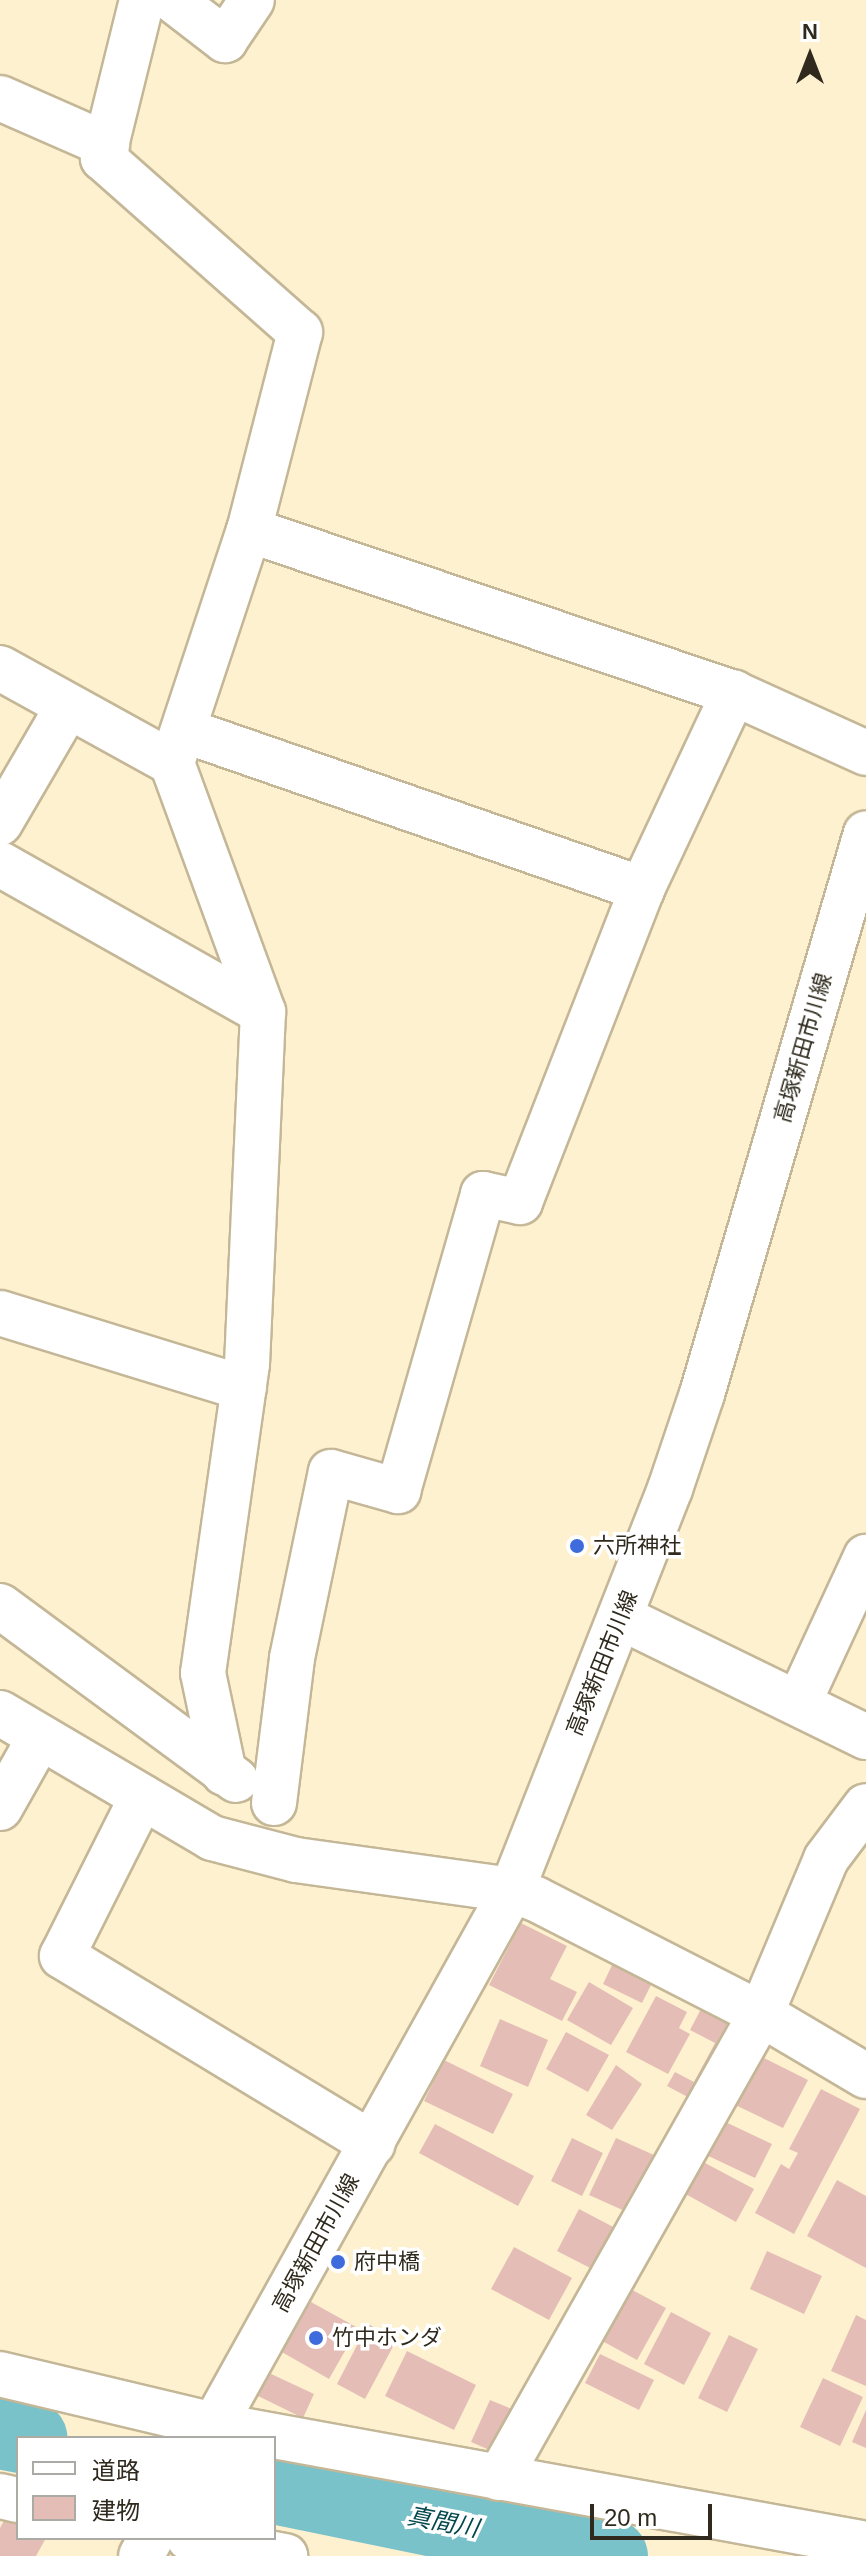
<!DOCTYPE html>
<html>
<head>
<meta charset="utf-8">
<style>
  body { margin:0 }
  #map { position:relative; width:866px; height:2556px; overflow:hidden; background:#fef1d0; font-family:Arial,"Noto Sans JP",sans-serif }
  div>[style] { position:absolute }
  .river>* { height:74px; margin:-37px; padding:0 37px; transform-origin:37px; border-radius:37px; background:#7ac2ca }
  .building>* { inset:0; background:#e4beb6 }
  .roads { filter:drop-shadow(2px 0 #c4b797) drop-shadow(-2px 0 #c4b797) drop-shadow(0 2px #c4b797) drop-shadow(0 -2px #c4b797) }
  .minor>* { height:44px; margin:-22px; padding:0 22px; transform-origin:22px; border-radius:22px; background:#fff }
  .major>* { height:44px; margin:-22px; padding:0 22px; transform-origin:22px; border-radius:22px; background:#fff }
  .dots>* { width:22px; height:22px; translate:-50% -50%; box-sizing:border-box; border:4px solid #fff; border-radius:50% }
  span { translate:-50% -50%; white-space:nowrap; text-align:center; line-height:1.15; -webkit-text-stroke:7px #fff; paint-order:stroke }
  .street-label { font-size:22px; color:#2f2a1d }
  .poi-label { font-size:22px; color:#2f2a1d }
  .left { translate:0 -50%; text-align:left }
  .water-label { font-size:24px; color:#01474d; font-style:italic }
  .legend { position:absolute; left:16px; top:2436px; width:260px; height:104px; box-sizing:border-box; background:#fff; border:2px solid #acaaa5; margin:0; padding:10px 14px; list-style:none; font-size:24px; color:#2f2a1d }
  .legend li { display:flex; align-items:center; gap:16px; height:40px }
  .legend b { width:40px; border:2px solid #acaaa5 }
  .north { position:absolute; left:770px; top:16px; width:80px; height:80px; -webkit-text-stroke:6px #fff; paint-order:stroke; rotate:0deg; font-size:22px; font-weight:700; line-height:32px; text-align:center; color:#2f2a1d }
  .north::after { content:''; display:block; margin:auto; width:28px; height:36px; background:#2f2a1d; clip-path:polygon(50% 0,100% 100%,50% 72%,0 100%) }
  .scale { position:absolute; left:590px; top:2504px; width:122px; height:36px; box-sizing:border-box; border:4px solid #2f2a1d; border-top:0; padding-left:10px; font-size:24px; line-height:28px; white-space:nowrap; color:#2f2a1d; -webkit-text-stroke:6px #fff; paint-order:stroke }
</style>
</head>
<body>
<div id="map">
  <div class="river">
    <i style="left:0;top:2432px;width:31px;rotate:11deg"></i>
    <i style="left:274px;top:2487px;width:344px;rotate:11.6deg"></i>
  </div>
  <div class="building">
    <i style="clip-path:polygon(521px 1923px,567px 1946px,550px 1979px,577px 1992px,562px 2021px,489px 1985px)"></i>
    <i style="clip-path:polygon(614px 1961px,653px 1981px,642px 2003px,603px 1984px)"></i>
    <i style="clip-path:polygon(589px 1982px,633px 2008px,611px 2045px,567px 2020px)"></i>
    <i style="clip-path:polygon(656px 1996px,687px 2012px,679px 2028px,690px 2034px,668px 2074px,626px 2052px)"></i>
    <i style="clip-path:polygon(702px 2007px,741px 2028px,699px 2103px,667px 2086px,675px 2072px,694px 2082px,715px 2043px,690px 2030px)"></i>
    <i style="clip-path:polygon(500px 2019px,548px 2040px,528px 2087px,480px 2066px)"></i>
    <i style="clip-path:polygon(566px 2032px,609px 2055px,588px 2092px,546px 2069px)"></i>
    <i style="clip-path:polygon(754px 2053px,808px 2080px,783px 2128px,729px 2102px)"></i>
    <i style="clip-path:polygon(444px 2060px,513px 2094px,493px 2134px,424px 2101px)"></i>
    <i style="clip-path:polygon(616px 2065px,642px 2084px,612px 2130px,586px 2115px)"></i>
    <i style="clip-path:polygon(821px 2089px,860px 2109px,794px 2234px,755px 2213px,781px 2164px,789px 2169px,798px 2153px,789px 2149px)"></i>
    <i style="clip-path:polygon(717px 2118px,772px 2144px,755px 2178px,700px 2152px)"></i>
    <i style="clip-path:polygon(435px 2124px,534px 2176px,518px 2206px,419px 2153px)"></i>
    <i style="clip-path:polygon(572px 2138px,603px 2153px,582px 2196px,551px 2181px)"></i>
    <i style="clip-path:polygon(616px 2138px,654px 2155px,627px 2212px,589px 2195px)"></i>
    <i style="clip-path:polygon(690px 2155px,754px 2189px,736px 2222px,673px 2187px)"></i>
    <i style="clip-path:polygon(837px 2180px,866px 2196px,866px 2268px,807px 2236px)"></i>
    <i style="clip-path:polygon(579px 2209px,619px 2230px,598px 2272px,557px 2251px)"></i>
    <i style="clip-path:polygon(514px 2247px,572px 2278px,549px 2320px,491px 2289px)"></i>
    <i style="clip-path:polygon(767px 2251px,822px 2276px,804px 2314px,750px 2289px)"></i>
    <i style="clip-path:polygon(623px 2285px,666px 2308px,637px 2360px,595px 2337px)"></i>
    <i style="clip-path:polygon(302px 2297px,358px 2328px,329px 2379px,273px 2347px)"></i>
    <i style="clip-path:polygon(671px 2312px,711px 2333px,684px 2385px,644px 2364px)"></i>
    <i style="clip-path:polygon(856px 2315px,866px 2320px,866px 2386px,831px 2371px)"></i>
    <i style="clip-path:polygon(368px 2324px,397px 2339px,365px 2399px,337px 2384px)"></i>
    <i style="clip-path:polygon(729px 2335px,758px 2349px,727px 2412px,698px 2398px)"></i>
    <i style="clip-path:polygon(407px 2351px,476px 2385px,454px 2430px,385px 2396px)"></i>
    <i style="clip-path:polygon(600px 2354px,654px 2380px,639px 2410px,585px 2383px)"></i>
    <i style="clip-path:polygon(267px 2372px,314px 2394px,303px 2418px,256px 2395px)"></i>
    <i style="clip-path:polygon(823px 2378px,863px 2397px,840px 2446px,800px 2427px)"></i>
    <i style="clip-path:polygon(490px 2400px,519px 2412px,501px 2455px,471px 2442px)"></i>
    <i style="clip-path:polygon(866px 2410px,866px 2448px,852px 2442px)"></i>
    <i style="clip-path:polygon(6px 2517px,18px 2523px,18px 2538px,46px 2538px,36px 2556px,0 2556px,0 2528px)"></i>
  </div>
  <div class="roads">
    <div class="minor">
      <i style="left:142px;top:0;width:163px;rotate:103.9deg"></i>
      <i style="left:103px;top:158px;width:263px;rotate:41.5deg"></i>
      <i style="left:300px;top:332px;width:204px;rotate:104.4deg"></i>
      <i style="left:249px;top:530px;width:245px;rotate:108.3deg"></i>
      <i style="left:172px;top:763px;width:265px;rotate:69.9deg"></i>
      <i style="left:263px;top:1012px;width:352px;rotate:92.6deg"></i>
      <i style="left:247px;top:1364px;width:312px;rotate:98.1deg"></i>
      <i style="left:203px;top:1673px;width:102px;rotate:78.1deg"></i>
      <i style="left:173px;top:0;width:66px;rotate:37.6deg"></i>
      <i style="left:225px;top:40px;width:48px;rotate:-56deg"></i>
      <i style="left:0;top:98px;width:117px;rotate:23.7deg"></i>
      <i style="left:249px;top:530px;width:512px;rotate:18.58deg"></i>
      <i style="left:734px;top:693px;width:145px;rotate:24.4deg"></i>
      <i style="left:0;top:668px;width:196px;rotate:28.9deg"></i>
      <i style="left:186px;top:731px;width:483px;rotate:19.1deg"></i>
      <i style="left:0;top:823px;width:135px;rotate:-59.8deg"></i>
      <i style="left:0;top:864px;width:302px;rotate:29.4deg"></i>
      <i style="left:0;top:1313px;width:255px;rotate:17.1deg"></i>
      <i style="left:0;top:1606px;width:293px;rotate:36.4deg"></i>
      <i style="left:620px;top:1617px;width:274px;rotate:26deg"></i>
      <i style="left:799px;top:1702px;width:160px;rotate:-65.2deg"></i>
      <i style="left:0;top:1713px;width:246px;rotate:30.5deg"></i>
      <i style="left:212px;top:1838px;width:87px;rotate:14.7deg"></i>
      <i style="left:296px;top:1860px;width:218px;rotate:7.9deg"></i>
      <i style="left:512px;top:1890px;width:26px;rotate:21deg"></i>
      <i style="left:536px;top:1899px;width:253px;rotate:27.1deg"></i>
      <i style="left:761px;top:2014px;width:122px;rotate:30.6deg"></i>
      <i style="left:142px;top:1797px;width:178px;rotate:116.7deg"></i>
      <i style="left:62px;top:1956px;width:363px;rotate:31.2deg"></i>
      <i style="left:274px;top:1803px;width:146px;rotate:-82.9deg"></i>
      <i style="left:292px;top:1658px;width:190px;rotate:-78.2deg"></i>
      <i style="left:331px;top:1472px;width:70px;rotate:15.8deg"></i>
      <i style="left:398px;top:1491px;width:309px;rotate:-74deg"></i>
      <i style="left:483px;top:1194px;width:38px;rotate:12deg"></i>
      <i style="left:520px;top:1202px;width:336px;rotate:-68.7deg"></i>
      <i style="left:642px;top:889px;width:217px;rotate:-64.9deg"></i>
      <i style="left:0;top:1808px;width:81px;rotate:-60.6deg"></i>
      <i style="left:0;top:2374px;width:220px;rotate:13.4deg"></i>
      <i style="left:214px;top:2425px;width:663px;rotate:10.34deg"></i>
      <i style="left:499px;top:2478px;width:533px;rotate:-60.55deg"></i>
      <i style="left:761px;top:2014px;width:168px;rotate:-67.2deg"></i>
      <i style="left:826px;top:1859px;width:66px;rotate:-53deg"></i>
      <i style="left:0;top:2496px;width:18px;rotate:13deg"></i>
      <i style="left:189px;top:2538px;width:98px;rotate:10.6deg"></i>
    </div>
    <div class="major">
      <i style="left:207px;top:2438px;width:627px;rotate:-60.9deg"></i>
      <i style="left:512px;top:1890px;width:431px;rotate:-68.5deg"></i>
      <i style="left:670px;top:1489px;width:100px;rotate:-71.4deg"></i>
      <i style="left:702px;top:1394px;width:584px;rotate:-73.7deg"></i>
      <i style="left:141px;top:2556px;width:21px;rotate:-61deg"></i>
    </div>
  </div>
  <div class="dots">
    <i style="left:577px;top:1546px;background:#3e6cdd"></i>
    <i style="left:338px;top:2262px;background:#3e6cdd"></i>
    <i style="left:316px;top:2338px;background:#3e6cdd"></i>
  </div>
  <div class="street-label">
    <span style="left:803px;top:1048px;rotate:-74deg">高塚新田市川線</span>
    <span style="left:602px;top:1663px;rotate:-68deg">高塚新田市川線</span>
    <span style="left:316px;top:2243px;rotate:-61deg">高塚新田市川線</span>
  </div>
  <div class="poi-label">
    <span class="left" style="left:593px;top:1546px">六所神社</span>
    <span class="left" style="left:354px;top:2262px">府中橋</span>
    <span class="left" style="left:332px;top:2338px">竹中ホンダ</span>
  </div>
  <div class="water-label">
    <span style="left:443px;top:2522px;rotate:11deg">真間川</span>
  </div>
  <ul class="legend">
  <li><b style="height:10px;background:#fff"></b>道路</li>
  <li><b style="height:22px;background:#e4beb6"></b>建物</li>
  </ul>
  <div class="north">N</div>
  <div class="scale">20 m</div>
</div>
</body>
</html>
